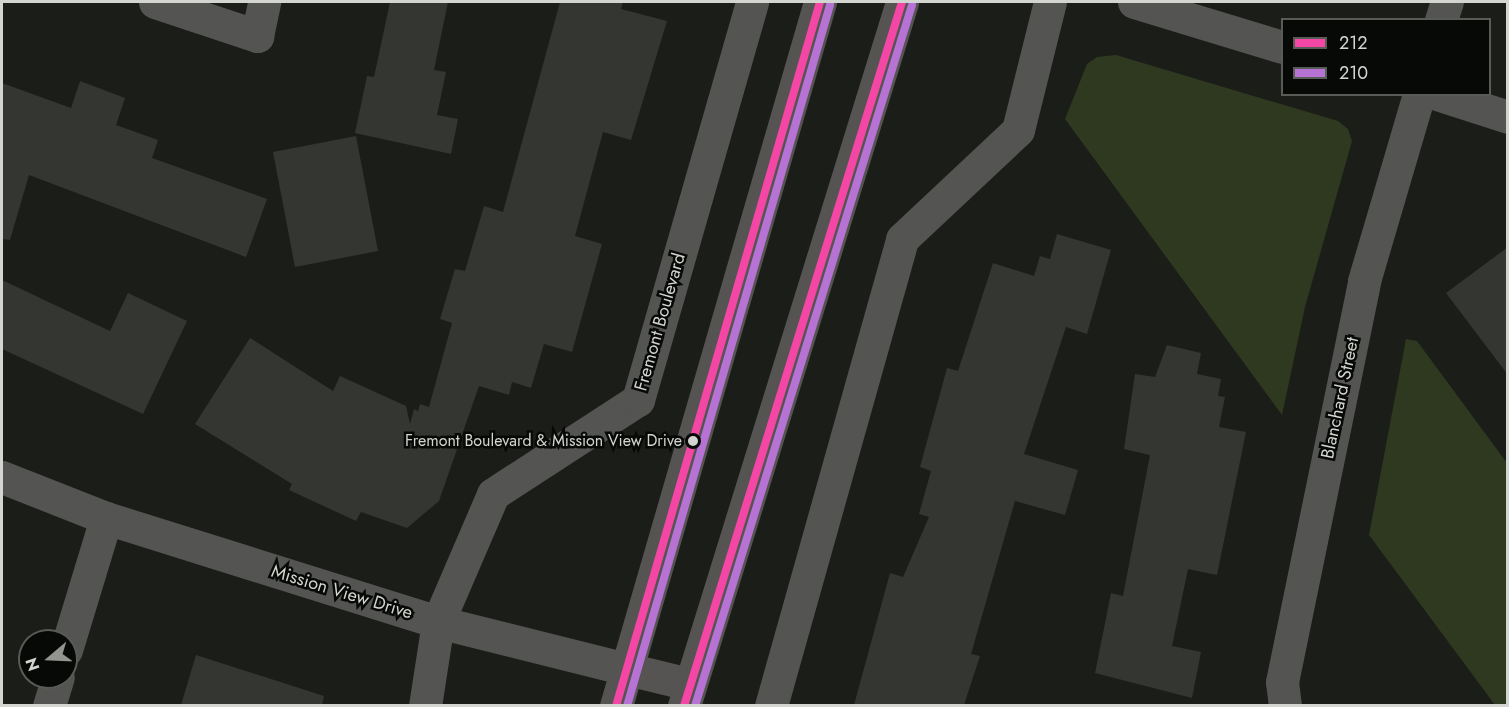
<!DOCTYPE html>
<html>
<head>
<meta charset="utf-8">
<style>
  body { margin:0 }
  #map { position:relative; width:1509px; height:707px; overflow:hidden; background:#1b1d19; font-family:Jost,sans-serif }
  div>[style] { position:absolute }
  .green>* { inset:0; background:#2f3920 }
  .building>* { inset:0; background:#343632 }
  .minor>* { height:33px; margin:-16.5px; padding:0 16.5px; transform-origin:16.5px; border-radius:16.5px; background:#545453 }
  .major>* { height:33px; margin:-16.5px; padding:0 16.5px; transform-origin:16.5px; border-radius:16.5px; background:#555453 }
  .bus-1>* { height:8px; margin:-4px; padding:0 4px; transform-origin:4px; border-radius:4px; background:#f346a5 }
  .bus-2>* { height:8px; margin:-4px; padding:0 4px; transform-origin:4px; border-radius:4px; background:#b673d3 }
  .dots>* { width:16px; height:16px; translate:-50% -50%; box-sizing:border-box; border:3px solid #070906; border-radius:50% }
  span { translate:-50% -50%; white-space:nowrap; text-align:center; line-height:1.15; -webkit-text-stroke:5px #070906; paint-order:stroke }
  .bus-label { font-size:16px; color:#d3d5d0 }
  .right { translate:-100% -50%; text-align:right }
  .street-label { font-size:18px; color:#d3d5d0 }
  .frame { position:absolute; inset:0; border:3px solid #d3d5d0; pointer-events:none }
  .legend { position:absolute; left:1281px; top:18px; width:210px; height:78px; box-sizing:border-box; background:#070906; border:2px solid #595b57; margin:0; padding:8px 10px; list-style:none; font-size:18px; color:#d3d5d0 }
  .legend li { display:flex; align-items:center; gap:12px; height:30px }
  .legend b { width:30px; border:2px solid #595b57 }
  .north { position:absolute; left:18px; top:629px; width:60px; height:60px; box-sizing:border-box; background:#070906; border:2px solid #595b57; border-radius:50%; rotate:251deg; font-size:16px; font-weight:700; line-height:24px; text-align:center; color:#d3d5d0 }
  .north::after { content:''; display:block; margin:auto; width:21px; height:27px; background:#939590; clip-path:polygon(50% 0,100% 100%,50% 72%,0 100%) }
</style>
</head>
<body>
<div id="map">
  <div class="green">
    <i style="clip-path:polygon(1116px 55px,1338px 121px,1348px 129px,1352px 141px,1305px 307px,1282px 415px,1065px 119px,1087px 64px,1097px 57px)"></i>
    <i style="clip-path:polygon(1406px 339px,1417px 341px,1507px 463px,1507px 705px,1495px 705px,1369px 535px)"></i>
  </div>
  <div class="building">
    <i style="clip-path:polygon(390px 2px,448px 2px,434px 70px,446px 72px,437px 115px,458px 119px,451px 154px,355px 133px,367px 76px,374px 77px)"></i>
    <i style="clip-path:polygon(560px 2px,623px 2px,621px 9px,667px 21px,631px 140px,603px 132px,575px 236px,602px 244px,572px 352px,544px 344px,531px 388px,512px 382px,509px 395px,479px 386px,439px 501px,407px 528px,361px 512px,356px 521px,289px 490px,292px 484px,195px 424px,250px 338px,333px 391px,340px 376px,406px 406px,410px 424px,414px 409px,418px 411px,420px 404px,429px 407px,452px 323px,440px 319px,455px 269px,465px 271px,484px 206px,503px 212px)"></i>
    <i style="clip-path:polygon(80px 81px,125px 98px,116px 125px,158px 140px,152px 158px,267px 199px,246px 257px,29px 175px,10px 240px,2px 239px,2px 83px,71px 108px)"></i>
    <i style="clip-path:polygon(356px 136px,378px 251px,295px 267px,273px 152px)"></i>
    <i style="clip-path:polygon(1057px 234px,1111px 250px,1087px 334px,1066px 327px,1024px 454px,1078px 470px,1065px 515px,1015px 501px,971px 654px,980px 656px,964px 705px,854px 705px,890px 573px,903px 577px,929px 517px,919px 514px,931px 471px,920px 467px,947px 368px,958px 371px,993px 263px,1034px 276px,1040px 256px,1050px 259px)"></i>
    <i style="clip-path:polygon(1508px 247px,1508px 375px,1446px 293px)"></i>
    <i style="clip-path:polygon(2px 280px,110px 331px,128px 293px,187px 321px,143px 414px,2px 349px)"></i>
    <i style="clip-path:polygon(1167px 345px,1201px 353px,1197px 374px,1221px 379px,1218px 396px,1225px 397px,1219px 427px,1246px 432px,1217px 575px,1188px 569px,1172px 646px,1201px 652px,1192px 698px,1095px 673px,1111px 593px,1123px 596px,1150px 455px,1124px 449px,1135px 374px,1155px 377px)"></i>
    <i style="clip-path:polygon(196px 655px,324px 696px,322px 705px,181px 705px)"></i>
  </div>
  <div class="minor">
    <i style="left:155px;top:2px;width:108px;rotate:18.4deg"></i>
    <i style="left:257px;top:36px;width:35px;rotate:-78deg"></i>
    <i style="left:1134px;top:2px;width:155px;rotate:16.9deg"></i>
    <i style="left:1441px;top:20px;width:19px;rotate:-72deg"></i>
    <i style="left:1437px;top:94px;width:75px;rotate:17.9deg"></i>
    <i style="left:2px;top:477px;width:112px;rotate:21.5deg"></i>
    <i style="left:106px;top:518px;width:348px;rotate:17.4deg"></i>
    <i style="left:438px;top:622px;width:191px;rotate:14deg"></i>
    <i style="left:66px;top:650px;width:138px;rotate:-73.1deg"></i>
    <i style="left:49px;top:706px;width:30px;rotate:-73deg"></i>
    <i style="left:425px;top:706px;width:85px;rotate:-81.2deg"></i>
    <i style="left:438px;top:622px;width:139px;rotate:-66.7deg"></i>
    <i style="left:493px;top:494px;width:173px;rotate:-33deg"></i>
    <i style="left:638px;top:400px;width:414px;rotate:-74deg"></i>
    <i style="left:771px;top:706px;width:485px;rotate:-74.3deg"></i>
    <i style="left:902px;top:239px;width:159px;rotate:-43.2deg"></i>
    <i style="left:1018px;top:130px;width:132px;rotate:-76deg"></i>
    <i style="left:1285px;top:706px;width:24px;rotate:-97deg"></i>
    <i style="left:1282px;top:682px;width:409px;rotate:-78.4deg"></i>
    <i style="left:1364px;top:281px;width:195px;rotate:-73.6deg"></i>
  </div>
  <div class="major">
    <i style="left:623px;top:668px;width:68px;rotate:13.6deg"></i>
    <i style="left:616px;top:706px;width:733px;rotate:-73.84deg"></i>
    <i style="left:684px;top:706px;width:737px;rotate:-72.79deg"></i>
  </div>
  <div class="bus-1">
    <i style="left:616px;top:706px;width:733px;rotate:-73.84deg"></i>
    <i style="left:684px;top:706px;width:737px;rotate:-72.79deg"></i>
  </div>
  <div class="bus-2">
    <i style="left:627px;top:706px;width:730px;rotate:-73.85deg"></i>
    <i style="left:695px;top:706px;width:734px;rotate:-72.8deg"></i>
  </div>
  <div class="dots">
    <i style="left:693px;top:441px;background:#d3d5d0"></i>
  </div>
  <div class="bus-label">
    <span class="right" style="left:682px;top:441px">Fremont Boulevard &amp; Mission View Drive</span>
  </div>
  <div class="street-label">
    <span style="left:660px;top:322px;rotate:-74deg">Fremont Boulevard</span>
    <span style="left:1340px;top:398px;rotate:-78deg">Blanchard Street</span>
    <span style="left:342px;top:592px;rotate:17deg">Mission View Drive</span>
  </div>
  <div class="frame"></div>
  <ul class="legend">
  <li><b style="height:8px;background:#f346a5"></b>212</li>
  <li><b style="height:8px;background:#b673d3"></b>210</li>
  </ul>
  <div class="north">N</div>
</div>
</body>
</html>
